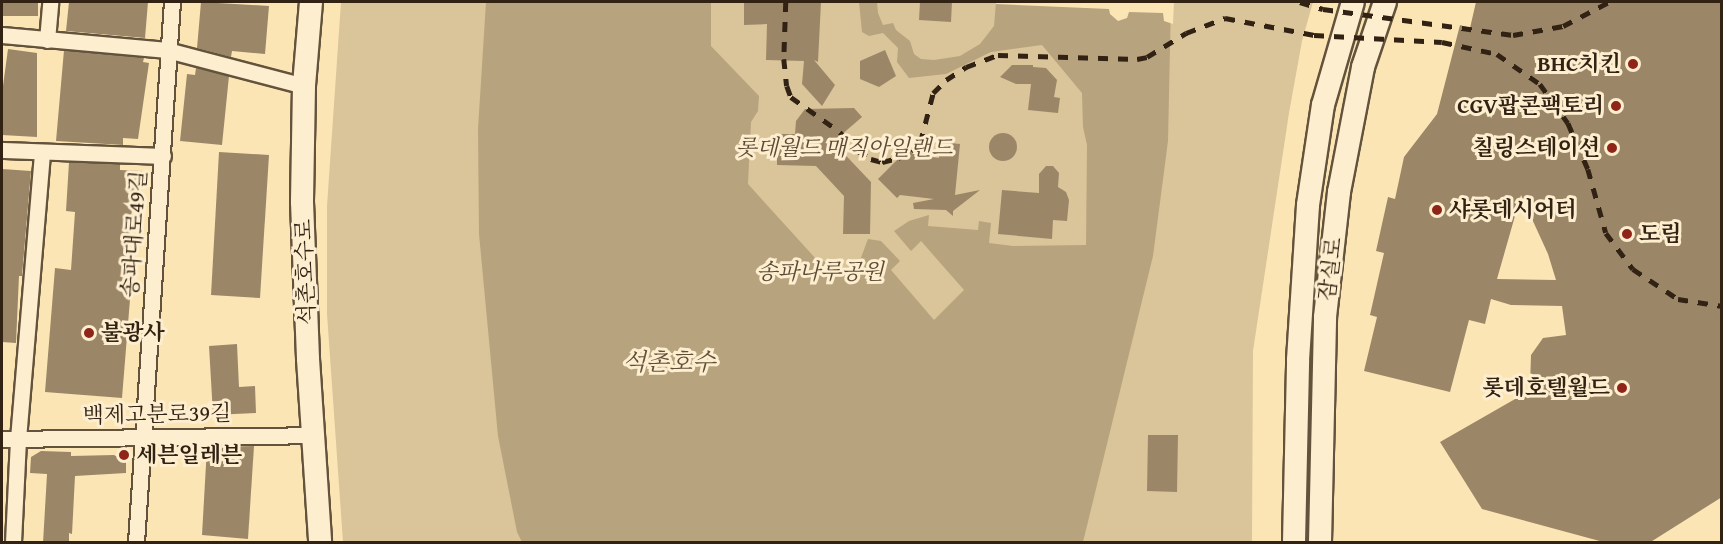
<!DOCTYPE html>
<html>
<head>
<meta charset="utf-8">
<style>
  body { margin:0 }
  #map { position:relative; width:1723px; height:544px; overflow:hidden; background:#fce5b5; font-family:"Gentium Book Plus","Noto Serif KR",serif }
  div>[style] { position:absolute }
  .green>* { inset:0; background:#dac49a }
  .water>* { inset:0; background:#b7a37e }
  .pier>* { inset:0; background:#fce5b5 }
  .building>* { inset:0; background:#9b8768 }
  .round { border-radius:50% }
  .roads { filter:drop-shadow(2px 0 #64533c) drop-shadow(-2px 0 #64533c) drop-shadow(0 2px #64533c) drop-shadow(0 -2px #64533c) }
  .street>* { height:15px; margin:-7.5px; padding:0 7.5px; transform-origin:7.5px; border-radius:7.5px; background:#fdeecf }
  .secondary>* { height:22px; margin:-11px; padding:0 11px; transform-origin:11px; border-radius:11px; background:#fdeecf }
  .rail>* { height:4.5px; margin-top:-2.25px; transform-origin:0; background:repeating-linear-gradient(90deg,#322214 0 10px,transparent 0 20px) }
  .dots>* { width:16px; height:16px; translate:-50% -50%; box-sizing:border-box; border:3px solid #fdeecf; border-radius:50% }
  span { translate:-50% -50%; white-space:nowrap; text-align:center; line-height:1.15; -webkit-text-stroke:6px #fdeecf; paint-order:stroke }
  .poi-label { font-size:22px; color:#322214; font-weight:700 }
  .right { translate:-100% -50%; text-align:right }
  .left { translate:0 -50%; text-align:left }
  .park-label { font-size:22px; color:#5c4a36; font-style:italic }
  .street-label { font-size:22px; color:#322214 }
  .water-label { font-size:24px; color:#614f39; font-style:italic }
  .frame { position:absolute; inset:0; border:3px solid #322214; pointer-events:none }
</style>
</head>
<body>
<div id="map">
  <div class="green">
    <i style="clip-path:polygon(341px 2px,1313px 2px,1302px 41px,1289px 113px,1253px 351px,1252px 542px,343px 542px,327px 314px,327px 206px)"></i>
  </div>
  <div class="water">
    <i style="clip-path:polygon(486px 2px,711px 2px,711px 46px,759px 96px,758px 111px,751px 122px,748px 184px,816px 259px,856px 271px,868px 239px,881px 241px,900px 261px,891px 270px,934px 320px,964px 290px,921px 241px,911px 251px,894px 231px,909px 221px,929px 215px,928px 226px,978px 230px,979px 221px,991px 223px,989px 243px,1013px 246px,1086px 245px,1087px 145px,1083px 127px,1082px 93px,1042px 45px,991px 52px,946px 74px,909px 78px,897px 62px,898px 48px,883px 33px,869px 36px,862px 32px,859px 2px,877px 2px,878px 13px,883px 25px,893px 23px,896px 30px,910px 41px,914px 54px,921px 59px,934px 60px,960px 56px,980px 44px,994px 26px,996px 2px,1171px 2px,1168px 141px,1153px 256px,1083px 542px,522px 542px,517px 532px,498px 436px,479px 234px,478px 129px)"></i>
  </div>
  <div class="pier">
    <i style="clip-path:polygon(996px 2px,1174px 2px,1173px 24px,1164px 21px,1163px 13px,1129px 12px,1127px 18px,1118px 21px,1110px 14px,1109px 9px,996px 4px)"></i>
  </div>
  <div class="building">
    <i style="clip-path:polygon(2px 2px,38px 2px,38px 16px,2px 16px)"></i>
    <i style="clip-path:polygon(69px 2px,148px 2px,145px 38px,66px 31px)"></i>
    <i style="clip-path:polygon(201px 2px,269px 6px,265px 54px,232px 51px,231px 57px,197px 48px)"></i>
    <i style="clip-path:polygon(744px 2px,821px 2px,818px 62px,814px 60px,835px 85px,822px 106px,802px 84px,804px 61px,766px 60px,767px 24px,744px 25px)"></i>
    <i style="clip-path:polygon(920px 2px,952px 2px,951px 22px,919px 20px)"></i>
    <i style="clip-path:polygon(evenodd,1476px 2px,1722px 2px,1722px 497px,1649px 543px,1607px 543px,1482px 509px,1440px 442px,1536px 387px,1530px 385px,1531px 355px,1543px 338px,1566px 335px,1562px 306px,1511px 305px,1491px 299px,1485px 324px,1469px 320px,1450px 392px,1364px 371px,1377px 317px,1370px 315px,1384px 253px,1376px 251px,1388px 197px,1395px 199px,1404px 157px,1437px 114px,1460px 25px,1470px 28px,1476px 2px,1521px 195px,1548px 254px,1556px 280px,1497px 279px,1521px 195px)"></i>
    <i style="clip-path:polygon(8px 49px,37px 53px,37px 137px,2px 135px,2px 93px)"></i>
    <i style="clip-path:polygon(64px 50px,144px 58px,143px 62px,149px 63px,138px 139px,123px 138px,123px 145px,56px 141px)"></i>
    <i style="clip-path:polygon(885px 50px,896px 76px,879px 87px,860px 79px,860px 61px)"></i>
    <i style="clip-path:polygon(1012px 65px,1033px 65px,1033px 67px,1046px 68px,1057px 80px,1054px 97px,1060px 98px,1058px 113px,1028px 110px,1031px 84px,1016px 84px,1000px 77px)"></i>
    <i style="clip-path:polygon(196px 68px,229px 76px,222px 145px,180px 141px,187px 74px,195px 75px)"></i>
    <i style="clip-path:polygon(854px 108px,862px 117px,833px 142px,871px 182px,870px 234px,843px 234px,844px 196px,816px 166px,777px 165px,777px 134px,795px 134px,796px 121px,805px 109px)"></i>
    <i class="round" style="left:989px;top:133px;width:28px;height:28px"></i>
    <i style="clip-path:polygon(940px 142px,960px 144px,955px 195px,980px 190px,953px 211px,953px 216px,946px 210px,914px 209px,913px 203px,934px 199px,900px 195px,897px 198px,878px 179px,910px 147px,919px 155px,939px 158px)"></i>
    <i style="clip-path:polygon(219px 152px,269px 155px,260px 298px,211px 295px)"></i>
    <i style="clip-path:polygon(69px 162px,120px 164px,120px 170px,142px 171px,141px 194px,133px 194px,127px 274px,132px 275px,122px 398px,45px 392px,55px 268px,71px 270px,75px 212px,66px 211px)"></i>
    <i style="clip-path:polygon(1046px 166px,1053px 166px,1059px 173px,1058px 187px,1066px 192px,1069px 200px,1067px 221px,1053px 220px,1052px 239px,998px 234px,1002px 190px,1039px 193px,1039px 174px)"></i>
    <i style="clip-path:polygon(2px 169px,31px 171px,22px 276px,19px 276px,16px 343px,2px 342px)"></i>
    <i style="clip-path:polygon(237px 344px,239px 387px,255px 386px,256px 413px,213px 415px,209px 346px)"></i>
    <i style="clip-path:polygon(1148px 435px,1178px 435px,1177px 492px,1147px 491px)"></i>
    <i style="clip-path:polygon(254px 446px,248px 539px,202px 535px,207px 447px)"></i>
    <i style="clip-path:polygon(41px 451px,71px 452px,71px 456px,114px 455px,126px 462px,126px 473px,75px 476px,72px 534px,69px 533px,69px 543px,43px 543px,47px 474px,30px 473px,31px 457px)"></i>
  </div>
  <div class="roads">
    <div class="street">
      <i style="left:2px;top:35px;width:166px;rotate:5.2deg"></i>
      <i style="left:167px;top:50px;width:142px;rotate:14.7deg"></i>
      <i style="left:47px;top:40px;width:38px;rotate:-85deg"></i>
      <i style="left:2px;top:150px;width:161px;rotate:2.1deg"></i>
      <i style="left:2px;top:439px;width:310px;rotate:-0.7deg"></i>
      <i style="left:13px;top:542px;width:103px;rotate:-87.2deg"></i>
      <i style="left:18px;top:439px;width:288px;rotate:-85.2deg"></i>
      <i style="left:136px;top:542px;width:541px;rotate:-86.19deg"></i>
    </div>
    <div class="secondary">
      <i style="left:311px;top:2px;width:84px;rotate:94.8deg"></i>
      <i style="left:304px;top:86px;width:116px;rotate:91deg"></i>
      <i style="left:302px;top:202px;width:157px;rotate:87.8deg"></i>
      <i style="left:308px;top:359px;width:183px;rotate:86.2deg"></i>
      <i style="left:1294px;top:542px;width:182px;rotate:-88.7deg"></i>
      <i style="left:1298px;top:360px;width:155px;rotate:-86.3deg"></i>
      <i style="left:1308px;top:205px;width:101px;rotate:-81.5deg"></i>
      <i style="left:1323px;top:105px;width:107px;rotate:-73.8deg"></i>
      <i style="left:1320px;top:542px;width:225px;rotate:-88.7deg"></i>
      <i style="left:1325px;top:317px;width:126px;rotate:-83.6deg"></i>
      <i style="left:1339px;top:192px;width:127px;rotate:-79.1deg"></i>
      <i style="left:1363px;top:67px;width:69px;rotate:-71.3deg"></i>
    </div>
  </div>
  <div class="rail">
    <i style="left:786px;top:2px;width:57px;rotate:92deg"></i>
    <i style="left:784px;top:59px;width:27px;rotate:84deg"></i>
    <i style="left:787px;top:86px;width:12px;rotate:70deg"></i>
    <i style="left:791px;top:97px;width:60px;rotate:35.5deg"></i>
    <i style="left:840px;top:132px;width:26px;rotate:47deg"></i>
    <i style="left:858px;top:151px;width:15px;rotate:32deg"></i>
    <i style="left:871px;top:159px;width:11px;rotate:15deg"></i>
    <i style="left:882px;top:162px;width:16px;rotate:-14deg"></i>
    <i style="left:898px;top:158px;width:15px;rotate:-23deg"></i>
    <i style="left:912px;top:152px;width:12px;rotate:-48deg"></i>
    <i style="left:920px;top:143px;width:52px;rotate:-75.4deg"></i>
    <i style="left:933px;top:93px;width:18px;rotate:-45deg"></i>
    <i style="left:946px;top:80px;width:24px;rotate:-33deg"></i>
    <i style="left:966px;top:67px;width:34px;rotate:-21deg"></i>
    <i style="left:998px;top:55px;width:139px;rotate:1.6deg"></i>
    <i style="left:1137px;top:59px;width:10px;rotate:-11deg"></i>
    <i style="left:1147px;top:57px;width:46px;rotate:-31.6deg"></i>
    <i style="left:1186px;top:33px;width:42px;rotate:-21deg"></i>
    <i style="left:1225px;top:18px;width:91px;rotate:10.8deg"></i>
    <i style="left:1314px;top:35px;width:128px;rotate:3.1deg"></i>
    <i style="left:1442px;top:42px;width:56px;rotate:12.3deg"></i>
    <i style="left:1497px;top:54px;width:52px;rotate:34.9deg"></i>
    <i style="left:1540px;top:84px;width:48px;rotate:54.3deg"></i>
    <i style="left:1568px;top:123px;width:50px;rotate:66.5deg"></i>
    <i style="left:1588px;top:169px;width:66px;rotate:74.3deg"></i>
    <i style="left:1606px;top:233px;width:45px;rotate:53.1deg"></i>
    <i style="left:1633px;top:269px;width:54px;rotate:33.7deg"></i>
    <i style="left:1678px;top:299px;width:45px;rotate:9deg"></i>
    <i style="left:1300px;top:2px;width:24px;rotate:17deg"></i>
    <i style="left:1323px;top:9px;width:192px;rotate:7.8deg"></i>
    <i style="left:1513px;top:35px;width:51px;rotate:-10.2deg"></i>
    <i style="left:1563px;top:26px;width:52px;rotate:-27.6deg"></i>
  </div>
  <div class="dots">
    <i style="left:1633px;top:64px;background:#8f2418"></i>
    <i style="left:1616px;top:106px;background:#8f2418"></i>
    <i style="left:1612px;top:148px;background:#8f2418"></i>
    <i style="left:1437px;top:210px;background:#8f2418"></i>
    <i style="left:1627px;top:234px;background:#8f2418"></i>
    <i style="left:89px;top:333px;background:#8f2418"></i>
    <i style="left:1622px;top:388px;background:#8f2418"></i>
    <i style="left:124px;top:455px;background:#8f2418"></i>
  </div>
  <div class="poi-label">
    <span class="right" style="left:1621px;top:64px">BHC치킨</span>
    <span class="right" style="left:1604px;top:106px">CGV팝콘팩토리</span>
    <span class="right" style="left:1600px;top:148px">칠링스테이션</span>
    <span class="left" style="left:1449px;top:210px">샤롯데시어터</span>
    <span class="left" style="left:1639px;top:234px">도림</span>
    <span class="left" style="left:101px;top:333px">불광사</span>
    <span class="right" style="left:1610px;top:388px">롯데호텔월드</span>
    <span class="left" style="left:136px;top:455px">세븐일레븐</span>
  </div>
  <div class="park-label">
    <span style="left:844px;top:148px">롯데월드 매직아일랜드</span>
    <span style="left:820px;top:272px">송파나루공원</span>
  </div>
  <div class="street-label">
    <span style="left:134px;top:234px;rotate:-86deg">송파대로49길</span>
    <span style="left:1330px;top:269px;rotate:-83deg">잠실로</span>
    <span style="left:305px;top:272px;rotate:-92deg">석촌호수로</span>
    <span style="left:157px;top:414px;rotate:-1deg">백제고분로39길</span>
  </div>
  <div class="water-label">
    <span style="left:669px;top:362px">석촌호수</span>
  </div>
  <div class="frame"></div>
</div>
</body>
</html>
